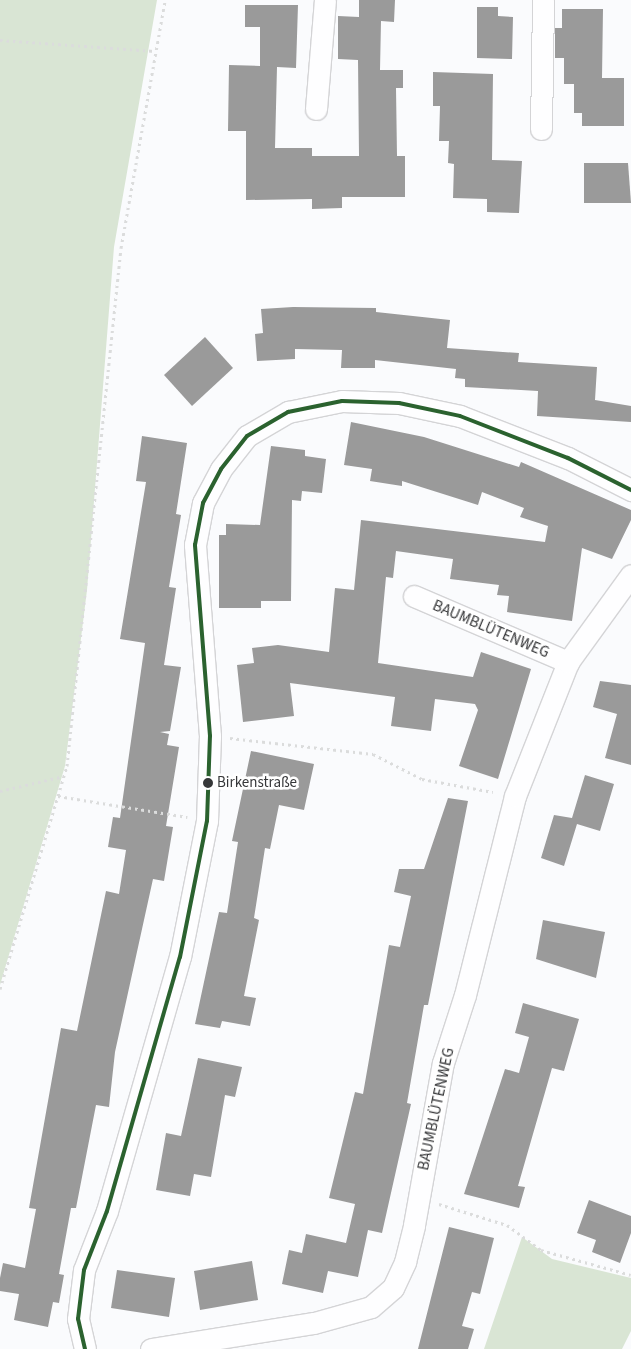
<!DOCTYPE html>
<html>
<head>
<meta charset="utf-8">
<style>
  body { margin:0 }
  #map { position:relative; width:631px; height:1349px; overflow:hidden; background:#fafbfd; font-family:"Source Sans 3",sans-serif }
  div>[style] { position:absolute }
  .green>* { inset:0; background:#d9e5d4 }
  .building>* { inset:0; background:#9a9a9a }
  .path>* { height:3px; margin-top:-1.5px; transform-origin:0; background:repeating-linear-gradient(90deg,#dbdcdc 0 2.5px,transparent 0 6.5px) }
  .roads { filter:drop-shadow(1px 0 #d4d4d6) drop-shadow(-1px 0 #d4d4d6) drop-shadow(0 1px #d4d4d6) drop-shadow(0 -1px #d4d4d6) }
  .minor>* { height:21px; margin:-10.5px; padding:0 10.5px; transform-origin:10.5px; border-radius:10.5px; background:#fefeff }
  .bus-1>* { height:4px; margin:-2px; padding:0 2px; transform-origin:2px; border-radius:2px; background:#2b622f }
  .dots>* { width:14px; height:14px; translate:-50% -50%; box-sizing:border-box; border:2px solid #fff; border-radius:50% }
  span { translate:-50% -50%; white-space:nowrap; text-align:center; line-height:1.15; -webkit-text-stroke:5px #fff; paint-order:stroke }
  .bus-label { font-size:15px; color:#363739 }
  .left { translate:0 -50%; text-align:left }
  .street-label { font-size:16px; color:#363739 }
</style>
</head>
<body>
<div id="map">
  <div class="green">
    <i style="clip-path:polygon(0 0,157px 0,114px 247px,87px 590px,65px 766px,0 985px)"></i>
    <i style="clip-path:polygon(522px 1237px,552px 1259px,631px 1278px,631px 1331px,622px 1349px,484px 1349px)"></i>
  </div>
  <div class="building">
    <i style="clip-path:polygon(359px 0,395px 0,394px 22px,381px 21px,380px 70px,403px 70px,403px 88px,396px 88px,397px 156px,405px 156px,405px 197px,342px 197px,342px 208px,312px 209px,312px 199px,246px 200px,246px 131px,228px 131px,229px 65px,260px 66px,260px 27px,245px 27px,245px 5px,298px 5px,296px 68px,277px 67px,275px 148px,312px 148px,312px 156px,359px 156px,358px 60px,338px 59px,338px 16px,359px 17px)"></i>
    <i style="clip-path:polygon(477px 7px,498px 7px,498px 16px,513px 17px,512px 59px,477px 58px)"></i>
    <i style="clip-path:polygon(562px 9px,603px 9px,602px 78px,624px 78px,624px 126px,582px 126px,582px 113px,574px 113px,574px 84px,564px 84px,564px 58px,555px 58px,555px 28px,562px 28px)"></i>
    <i style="clip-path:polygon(433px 72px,493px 74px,492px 160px,522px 161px,519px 213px,487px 212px,487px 199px,453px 198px,454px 164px,448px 163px,449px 141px,439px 141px,440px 106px,433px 106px)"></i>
    <i style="clip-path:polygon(584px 163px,628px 163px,631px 203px,584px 203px)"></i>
    <i style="clip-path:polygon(293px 307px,376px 308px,376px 312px,450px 320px,447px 348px,519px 353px,518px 362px,597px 367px,595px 400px,631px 406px,631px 422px,537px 416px,538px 391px,465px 387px,465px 379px,455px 378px,456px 369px,375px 360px,375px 368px,341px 368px,342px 350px,295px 349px,295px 359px,257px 361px,255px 334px,263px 333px,261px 309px)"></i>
    <i style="clip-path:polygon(205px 337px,233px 368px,192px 406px,164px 375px)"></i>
    <i style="clip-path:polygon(351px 422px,424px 437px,519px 467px,521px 462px,631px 510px,631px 520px,612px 559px,582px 548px,572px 621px,507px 612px,509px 596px,497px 595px,499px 585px,450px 579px,453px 559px,396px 551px,393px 578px,386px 577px,378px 663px,473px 677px,481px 652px,531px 669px,498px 779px,459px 766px,478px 710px,475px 704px,435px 699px,431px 731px,391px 726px,395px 697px,290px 683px,294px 716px,243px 722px,237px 665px,254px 663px,252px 648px,278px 645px,329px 652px,335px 588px,354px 590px,361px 520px,545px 542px,548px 526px,520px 517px,524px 508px,482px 492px,478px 505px,402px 481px,402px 486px,370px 481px,372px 469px,344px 465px)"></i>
    <i style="clip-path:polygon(142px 436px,187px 443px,176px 514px,181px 515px,169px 587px,176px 588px,164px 665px,181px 667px,170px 731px,160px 732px,169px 734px,167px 745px,179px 747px,166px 826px,173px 827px,164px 881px,153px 879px,115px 1052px,109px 1107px,96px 1105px,76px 1208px,71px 1208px,59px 1274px,64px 1275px,59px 1303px,53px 1302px,48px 1327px,14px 1320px,19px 1294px,0 1291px,0 1278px,3px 1263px,25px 1268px,36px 1209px,29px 1208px,61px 1028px,77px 1031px,106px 891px,119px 894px,126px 850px,108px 847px,113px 817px,120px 818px,145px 643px,120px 639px,146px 482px,136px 481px)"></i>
    <i style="clip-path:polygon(271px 446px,305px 450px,305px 456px,326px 459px,322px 493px,302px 491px,301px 501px,292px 500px,291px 601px,261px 601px,261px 608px,219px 608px,219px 535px,226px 535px,226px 524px,260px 525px)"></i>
    <i style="clip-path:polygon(600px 681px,631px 685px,631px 765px,605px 758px,617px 714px,593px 707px)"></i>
    <i style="clip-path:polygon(251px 751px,314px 764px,304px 810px,279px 805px,270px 849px,265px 848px,254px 918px,259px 920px,244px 996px,256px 998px,250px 1026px,222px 1021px,220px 1028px,195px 1024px,219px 912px,227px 913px,238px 842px,232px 841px)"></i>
    <i style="clip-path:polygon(585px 775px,614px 784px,600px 831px,577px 824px,564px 866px,541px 858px,554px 815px,572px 818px)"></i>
    <i style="clip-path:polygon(448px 798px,468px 801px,428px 1005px,424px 1005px,407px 1103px,411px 1104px,382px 1233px,368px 1230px,358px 1277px,328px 1271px,323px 1293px,282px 1284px,289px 1250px,302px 1253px,306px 1234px,346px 1243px,355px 1204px,329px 1198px,355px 1092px,363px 1094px,389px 945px,400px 947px,411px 896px,394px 892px,399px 869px,424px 869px)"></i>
    <i style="clip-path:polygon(543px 920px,605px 932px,596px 978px,536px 959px)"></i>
    <i style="clip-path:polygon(523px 1003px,579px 1019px,564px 1071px,552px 1068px,518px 1186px,525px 1187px,519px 1208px,464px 1194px,505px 1069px,519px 1073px,529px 1037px,515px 1033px)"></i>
    <i style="clip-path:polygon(198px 1058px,242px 1067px,235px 1097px,225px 1095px,211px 1177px,194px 1174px,190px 1196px,156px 1190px,166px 1133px,181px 1136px)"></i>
    <i style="clip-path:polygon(589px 1200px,631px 1216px,631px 1233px,620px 1263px,592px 1252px,596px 1240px,577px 1233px)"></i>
    <i style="clip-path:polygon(449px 1227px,494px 1238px,480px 1294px,472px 1292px,462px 1326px,474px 1329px,468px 1349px,418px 1349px)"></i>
    <i style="clip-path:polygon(252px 1261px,258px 1300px,200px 1310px,194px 1271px)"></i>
    <i style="clip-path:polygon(117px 1270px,175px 1278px,169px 1317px,111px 1308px)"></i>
  </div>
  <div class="path">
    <i style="left:0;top:40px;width:155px;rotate:4.1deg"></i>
    <i style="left:230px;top:738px;width:144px;rotate:6.4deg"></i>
    <i style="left:373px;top:754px;width:55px;rotate:27deg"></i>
    <i style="left:422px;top:779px;width:72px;rotate:10.4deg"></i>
    <i style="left:0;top:791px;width:66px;rotate:-13.2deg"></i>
    <i style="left:58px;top:796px;width:131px;rotate:9.2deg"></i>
    <i style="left:0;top:989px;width:233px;rotate:-73.3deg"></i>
    <i style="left:67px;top:766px;width:521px;rotate:-84.05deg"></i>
    <i style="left:121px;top:248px;width:252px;rotate:-79.9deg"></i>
    <i style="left:439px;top:1204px;width:71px;rotate:17.2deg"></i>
    <i style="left:507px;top:1225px;width:42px;rotate:36.3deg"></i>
    <i style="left:541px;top:1250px;width:93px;rotate:15.5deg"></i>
  </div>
  <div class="roads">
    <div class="minor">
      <i style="left:316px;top:109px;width:109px;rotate:-85.3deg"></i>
      <i style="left:541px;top:129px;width:129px;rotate:-89.1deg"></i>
      <i style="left:414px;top:596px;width:168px;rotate:23.2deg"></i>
      <i style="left:85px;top:1349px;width:31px;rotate:-103deg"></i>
      <i style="left:78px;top:1319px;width:49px;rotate:-83deg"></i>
      <i style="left:84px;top:1270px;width:63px;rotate:-68.7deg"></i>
      <i style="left:107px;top:1211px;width:264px;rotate:-74deg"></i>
      <i style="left:180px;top:957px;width:139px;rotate:-78.8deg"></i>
      <i style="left:207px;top:821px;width:85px;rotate:-88deg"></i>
      <i style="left:210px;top:736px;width:192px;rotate:-94.5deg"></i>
      <i style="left:195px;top:545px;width:43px;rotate:-79.2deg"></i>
      <i style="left:203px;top:503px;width:38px;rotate:-62deg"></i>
      <i style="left:221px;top:469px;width:42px;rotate:-51.8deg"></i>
      <i style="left:247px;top:436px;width:48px;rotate:-30.3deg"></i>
      <i style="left:288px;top:412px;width:55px;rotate:-11.5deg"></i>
      <i style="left:342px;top:401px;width:57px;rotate:2deg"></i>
      <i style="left:399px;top:403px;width:62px;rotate:12deg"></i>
      <i style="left:460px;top:416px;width:116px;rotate:21.3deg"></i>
      <i style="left:568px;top:458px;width:71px;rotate:26.9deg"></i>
      <i style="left:151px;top:1349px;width:165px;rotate:-9.1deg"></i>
      <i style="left:314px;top:1323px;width:59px;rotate:-15.7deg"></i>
      <i style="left:371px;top:1307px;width:29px;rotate:-41deg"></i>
      <i style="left:393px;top:1288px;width:29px;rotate:-65deg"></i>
      <i style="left:405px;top:1262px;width:38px;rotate:-76deg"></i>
      <i style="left:414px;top:1225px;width:165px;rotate:-79.9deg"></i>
      <i style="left:443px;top:1063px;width:71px;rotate:-72.1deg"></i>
      <i style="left:465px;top:995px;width:205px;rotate:-75.9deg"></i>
      <i style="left:515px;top:796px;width:144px;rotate:-68.4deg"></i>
      <i style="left:568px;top:662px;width:107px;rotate:-54.1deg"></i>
    </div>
  </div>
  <div class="bus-1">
    <i style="left:85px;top:1349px;width:31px;rotate:-103deg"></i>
    <i style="left:78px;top:1319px;width:49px;rotate:-83deg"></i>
    <i style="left:84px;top:1270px;width:63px;rotate:-68.7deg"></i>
    <i style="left:107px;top:1211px;width:264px;rotate:-74deg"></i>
    <i style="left:180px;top:957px;width:139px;rotate:-78.8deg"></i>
    <i style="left:207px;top:821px;width:85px;rotate:-88deg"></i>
    <i style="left:210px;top:736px;width:192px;rotate:-94.5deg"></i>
    <i style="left:195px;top:545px;width:43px;rotate:-79.2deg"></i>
    <i style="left:203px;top:503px;width:38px;rotate:-62deg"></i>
    <i style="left:221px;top:469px;width:42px;rotate:-51.8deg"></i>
    <i style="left:247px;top:436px;width:48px;rotate:-30.3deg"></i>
    <i style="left:288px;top:412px;width:55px;rotate:-11.5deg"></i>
    <i style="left:342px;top:401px;width:57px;rotate:2deg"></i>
    <i style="left:399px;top:403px;width:62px;rotate:12deg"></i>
    <i style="left:460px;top:416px;width:116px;rotate:21.3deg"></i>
    <i style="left:568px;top:458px;width:71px;rotate:26.9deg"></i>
  </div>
  <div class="dots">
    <i style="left:208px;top:783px;background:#363739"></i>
  </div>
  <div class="bus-label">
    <span class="left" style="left:217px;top:783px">Birkenstraße</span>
  </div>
  <div class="street-label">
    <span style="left:491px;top:629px;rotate:23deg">BAUMBLÜTENWEG</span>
    <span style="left:436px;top:1109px;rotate:-78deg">BAUMBLÜTENWEG</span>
  </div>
</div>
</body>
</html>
